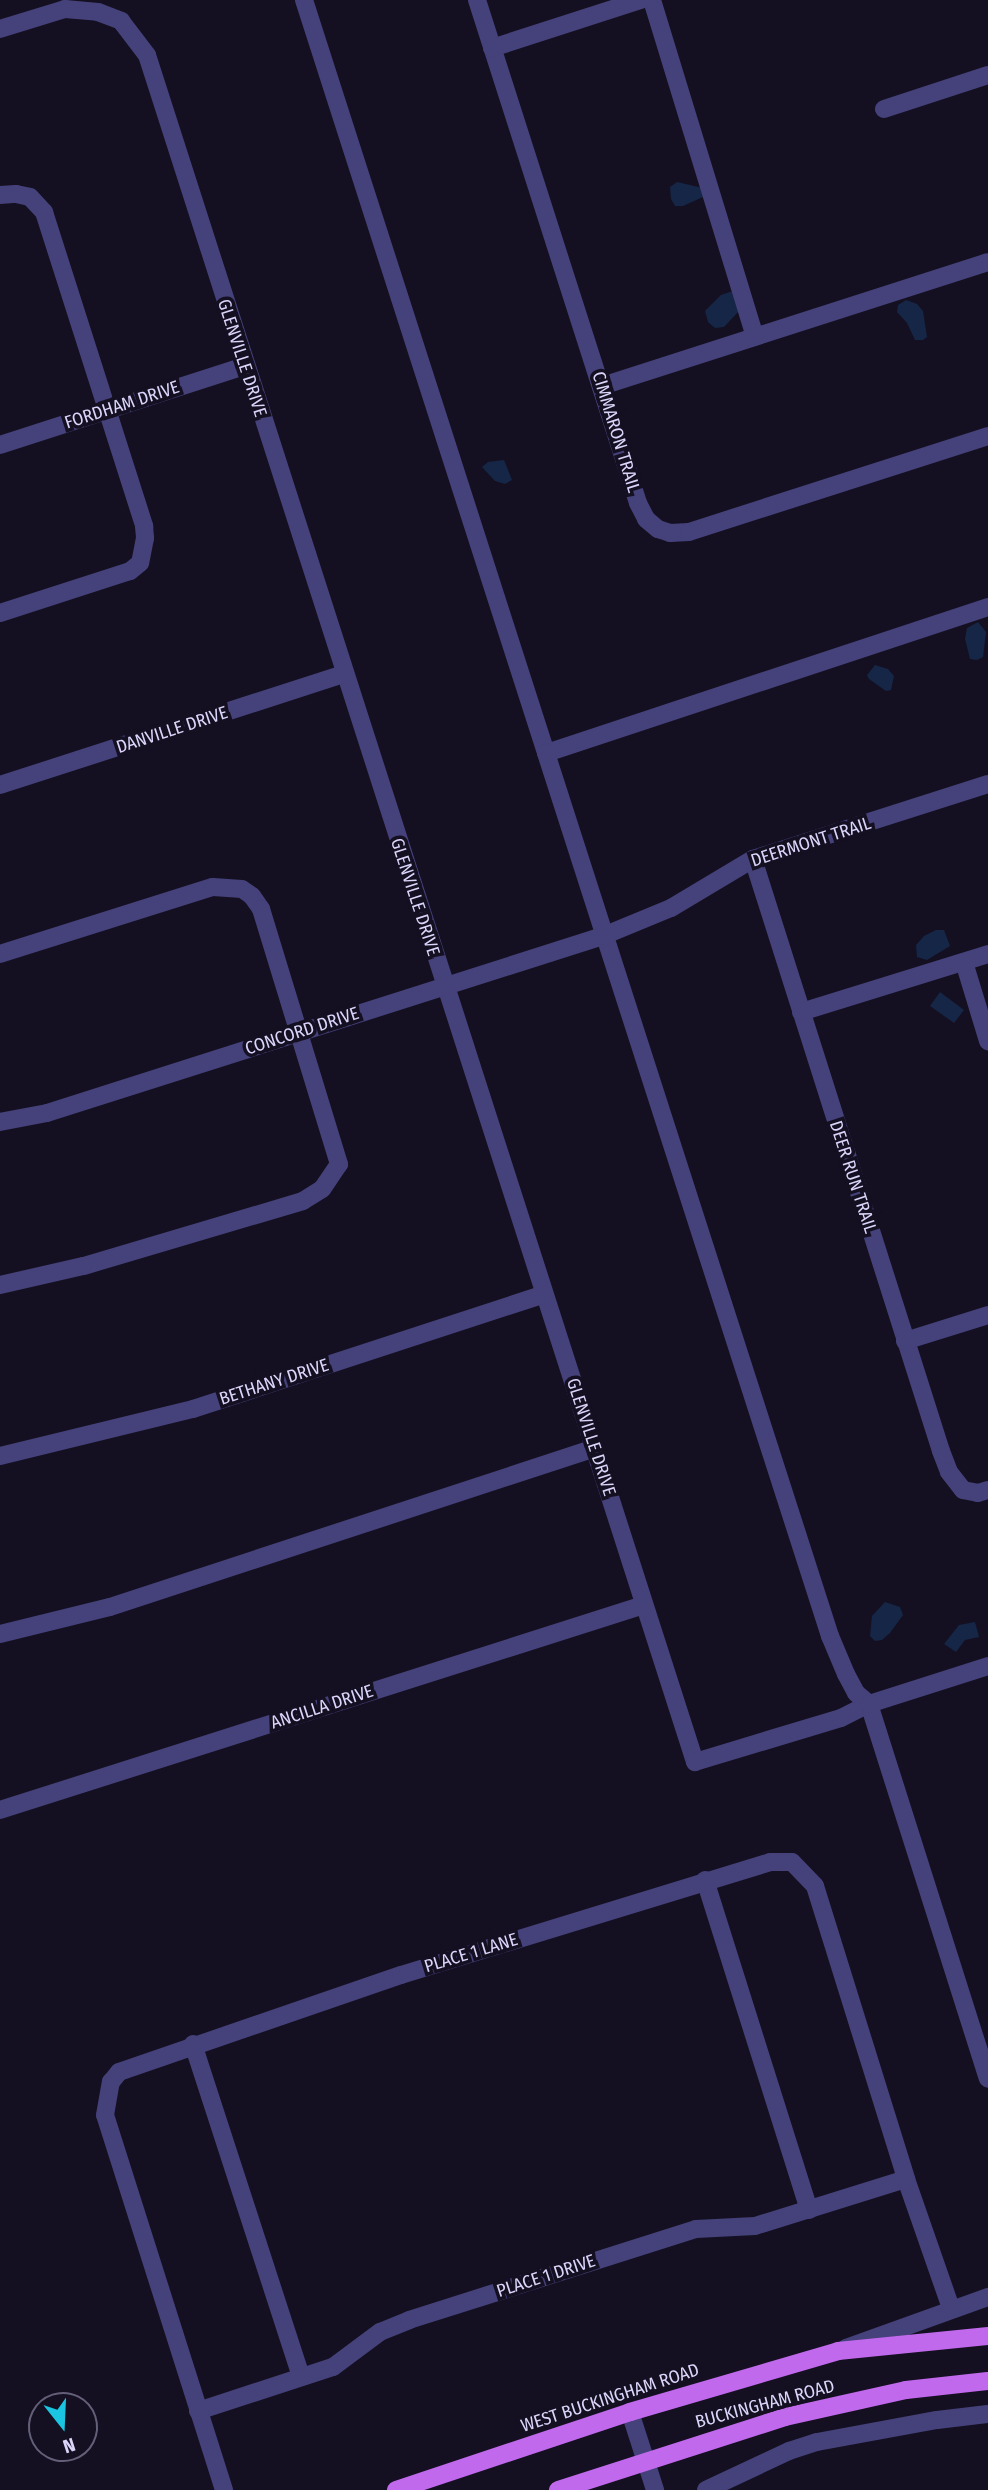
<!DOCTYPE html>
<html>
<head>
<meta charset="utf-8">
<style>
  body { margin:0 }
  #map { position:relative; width:988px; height:2490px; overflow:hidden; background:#141021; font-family:"Fira Sans Condensed",sans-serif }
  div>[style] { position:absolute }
  .water>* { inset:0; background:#162646 }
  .minor>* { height:18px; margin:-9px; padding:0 9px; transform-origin:9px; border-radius:9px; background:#45417a }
  .major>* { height:18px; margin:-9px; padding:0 9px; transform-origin:9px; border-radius:9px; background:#c169ed }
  span { translate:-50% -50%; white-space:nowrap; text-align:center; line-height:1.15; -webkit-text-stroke:7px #141021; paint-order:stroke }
  .street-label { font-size:18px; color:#dbd5fa }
  .north { position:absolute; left:28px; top:2392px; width:70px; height:70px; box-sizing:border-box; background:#141021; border:2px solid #645f78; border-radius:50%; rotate:162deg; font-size:19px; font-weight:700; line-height:28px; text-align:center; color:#dbd5fa }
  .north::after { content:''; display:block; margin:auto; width:24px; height:32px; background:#1bc4e0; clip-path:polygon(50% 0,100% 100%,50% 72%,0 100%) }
</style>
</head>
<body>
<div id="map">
  <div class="water">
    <i style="clip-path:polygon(677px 182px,703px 188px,703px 197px,683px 206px,675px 206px,671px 199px,670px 187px)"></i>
    <i style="clip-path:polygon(733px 291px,739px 311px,724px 327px,715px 328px,708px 322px,705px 311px,721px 295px)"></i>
    <i style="clip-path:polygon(906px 300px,917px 304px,923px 311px,927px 337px,923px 340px,915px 340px,907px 323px,897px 312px,898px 305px)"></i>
    <i style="clip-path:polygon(504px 460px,512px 480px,505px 484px,495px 481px,482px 467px,488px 462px)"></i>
    <i style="clip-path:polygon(978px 622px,986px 632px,983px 657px,977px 660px,970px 659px,965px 639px,967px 628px)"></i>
    <i style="clip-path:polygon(875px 665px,888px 669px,894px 676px,891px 690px,886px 691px,869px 679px,867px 675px)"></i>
    <i style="clip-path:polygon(936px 930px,944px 930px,950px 946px,927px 960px,917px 957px,916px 945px,924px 936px)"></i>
    <i style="clip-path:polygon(940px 992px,964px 1010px,954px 1023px,930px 1006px)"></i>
    <i style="clip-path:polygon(885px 1602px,900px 1607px,903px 1615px,890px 1633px,882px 1640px,875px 1641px,870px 1636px,872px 1616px)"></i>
    <i style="clip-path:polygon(975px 1622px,979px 1637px,965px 1640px,956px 1652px,944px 1644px,959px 1625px)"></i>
  </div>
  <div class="minor">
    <i style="left:304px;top:0;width:791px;rotate:72.18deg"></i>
    <i style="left:477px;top:0;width:528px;rotate:72.25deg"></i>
    <i style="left:638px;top:503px;width:18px;rotate:63deg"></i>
    <i style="left:646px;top:519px;width:16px;rotate:40deg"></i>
    <i style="left:658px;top:529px;width:13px;rotate:18deg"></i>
    <i style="left:670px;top:533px;width:19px;rotate:-3deg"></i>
    <i style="left:689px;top:532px;width:314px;rotate:-17.8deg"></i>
    <i style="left:652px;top:0;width:352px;rotate:73deg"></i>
    <i style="left:0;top:29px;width:68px;rotate:-17.1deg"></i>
    <i style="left:65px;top:9px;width:33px;rotate:5deg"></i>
    <i style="left:98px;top:12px;width:25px;rotate:21deg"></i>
    <i style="left:121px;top:21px;width:43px;rotate:52.6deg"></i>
    <i style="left:147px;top:55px;width:1793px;rotate:72.2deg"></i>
    <i style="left:695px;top:1762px;width:152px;rotate:-16.8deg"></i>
    <i style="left:841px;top:1718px;width:31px;rotate:-27deg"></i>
    <i style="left:869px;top:1704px;width:393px;rotate:72.4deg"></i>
    <i style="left:492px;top:48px;width:157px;rotate:-17.9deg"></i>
    <i style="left:884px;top:109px;width:109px;rotate:-18.1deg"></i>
    <i style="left:0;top:195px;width:16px;rotate:-4deg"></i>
    <i style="left:16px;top:194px;width:14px;rotate:12deg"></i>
    <i style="left:30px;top:197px;width:21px;rotate:47deg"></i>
    <i style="left:44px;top:212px;width:330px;rotate:72.3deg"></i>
    <i style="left:144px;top:526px;width:12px;rotate:85deg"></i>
    <i style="left:145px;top:538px;width:25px;rotate:101deg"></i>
    <i style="left:140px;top:563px;width:13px;rotate:141deg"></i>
    <i style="left:130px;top:571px;width:137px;rotate:162.1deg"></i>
    <i style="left:602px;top:386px;width:405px;rotate:-17.8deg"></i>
    <i style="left:0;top:445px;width:257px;rotate:-17.9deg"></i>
    <i style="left:988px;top:607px;width:465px;rotate:161.7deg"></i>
    <i style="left:546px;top:753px;width:928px;rotate:72.17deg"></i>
    <i style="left:830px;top:1636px;width:41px;rotate:67.2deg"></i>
    <i style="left:846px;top:1674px;width:21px;rotate:62deg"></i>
    <i style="left:856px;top:1693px;width:17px;rotate:40deg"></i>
    <i style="left:869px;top:1704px;width:125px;rotate:-17.7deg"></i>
    <i style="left:0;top:785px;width:361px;rotate:-17.9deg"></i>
    <i style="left:753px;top:859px;width:621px;rotate:72.38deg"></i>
    <i style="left:941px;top:1451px;width:22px;rotate:69deg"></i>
    <i style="left:949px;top:1472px;width:23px;rotate:52deg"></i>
    <i style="left:963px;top:1490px;width:15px;rotate:11deg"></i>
    <i style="left:978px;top:1493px;width:10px;rotate:-17deg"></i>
    <i style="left:0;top:954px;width:223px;rotate:-17.5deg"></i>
    <i style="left:213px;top:887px;width:29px;rotate:4deg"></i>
    <i style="left:242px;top:889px;width:12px;rotate:35deg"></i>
    <i style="left:252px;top:896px;width:16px;rotate:55deg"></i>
    <i style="left:261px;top:909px;width:267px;rotate:73deg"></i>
    <i style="left:339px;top:1164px;width:30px;rotate:124deg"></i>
    <i style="left:322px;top:1189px;width:22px;rotate:148deg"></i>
    <i style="left:303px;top:1201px;width:229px;rotate:163.5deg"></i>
    <i style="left:83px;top:1266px;width:85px;rotate:167.1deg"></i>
    <i style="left:964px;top:962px;width:83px;rotate:73.1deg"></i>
    <i style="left:801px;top:1012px;width:196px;rotate:-17.2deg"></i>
    <i style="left:0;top:1122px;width:48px;rotate:-10.8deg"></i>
    <i style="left:47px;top:1113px;width:583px;rotate:-17.66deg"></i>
    <i style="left:603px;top:936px;width:74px;rotate:-22.4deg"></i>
    <i style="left:671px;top:908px;width:96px;rotate:-30.9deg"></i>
    <i style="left:753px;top:859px;width:247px;rotate:-17.7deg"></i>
    <i style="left:905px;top:1341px;width:87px;rotate:-17.4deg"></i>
    <i style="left:0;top:1456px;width:199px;rotate:-13.7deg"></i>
    <i style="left:193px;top:1409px;width:369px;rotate:-18.1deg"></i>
    <i style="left:0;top:1634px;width:113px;rotate:-13.8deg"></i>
    <i style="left:110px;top:1607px;width:510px;rotate:-18.15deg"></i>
    <i style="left:0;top:1810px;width:676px;rotate:-17.66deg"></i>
    <i style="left:705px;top:1880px;width:346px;rotate:72.5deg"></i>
    <i style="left:193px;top:2044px;width:350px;rotate:72deg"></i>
    <i style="left:846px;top:2348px;width:151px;rotate:-19.8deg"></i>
    <i style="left:198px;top:2411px;width:142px;rotate:-18.1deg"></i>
    <i style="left:333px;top:2367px;width:59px;rotate:-36.7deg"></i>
    <i style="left:380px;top:2332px;width:31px;rotate:-22deg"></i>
    <i style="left:409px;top:2320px;width:301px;rotate:-17.6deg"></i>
    <i style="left:696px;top:2229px;width:59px;rotate:-2.9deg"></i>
    <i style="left:755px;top:2226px;width:158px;rotate:-17.3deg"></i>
    <i style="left:630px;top:2412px;width:82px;rotate:72.2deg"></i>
    <i style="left:224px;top:2490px;width:393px;rotate:-107.6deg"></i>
    <i style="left:105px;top:2115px;width:34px;rotate:-80deg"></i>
    <i style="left:111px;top:2082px;width:13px;rotate:-51deg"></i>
    <i style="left:119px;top:2072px;width:298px;rotate:-19deg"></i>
    <i style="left:401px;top:1975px;width:386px;rotate:-17deg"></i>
    <i style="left:770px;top:1862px;width:22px"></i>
    <i style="left:792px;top:1862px;width:33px;rotate:46deg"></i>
    <i style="left:815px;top:1886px;width:307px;rotate:72.7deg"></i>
    <i style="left:906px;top:2179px;width:137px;rotate:70.8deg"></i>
    <i style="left:706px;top:2490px;width:92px;rotate:-25.2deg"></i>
    <i style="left:789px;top:2451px;width:29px;rotate:-18deg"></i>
    <i style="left:817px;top:2442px;width:122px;rotate:-10.4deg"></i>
    <i style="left:937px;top:2420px;width:51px;rotate:-6.7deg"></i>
  </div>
  <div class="major">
    <i style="left:396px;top:2490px;width:247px;rotate:-18.4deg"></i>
    <i style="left:630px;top:2412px;width:217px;rotate:-16.3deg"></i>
    <i style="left:838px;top:2351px;width:151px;rotate:-5.7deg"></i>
    <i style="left:558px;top:2490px;width:238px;rotate:-17.8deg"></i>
    <i style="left:785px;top:2417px;width:124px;rotate:-12.6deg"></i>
    <i style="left:906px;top:2390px;width:82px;rotate:-6.3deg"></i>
  </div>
  <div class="street-label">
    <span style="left:242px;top:358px;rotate:72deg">GLENVILLE DRIVE</span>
    <span style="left:122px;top:405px;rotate:-18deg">FORDHAM DRIVE</span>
    <span style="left:616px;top:432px;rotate:73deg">CIMMARON TRAIL</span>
    <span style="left:172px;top:730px;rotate:-18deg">DANVILLE DRIVE</span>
    <span style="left:811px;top:842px;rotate:-18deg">DEERMONT TRAIL</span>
    <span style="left:415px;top:897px;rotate:72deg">GLENVILLE DRIVE</span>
    <span style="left:302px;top:1031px;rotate:-18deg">CONCORD DRIVE</span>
    <span style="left:853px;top:1177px;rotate:72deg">DEER RUN TRAIL</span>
    <span style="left:274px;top:1382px;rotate:-18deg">BETHANY DRIVE</span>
    <span style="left:591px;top:1437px;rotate:72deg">GLENVILLE DRIVE</span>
    <span style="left:322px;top:1707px;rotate:-18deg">ANCILLA DRIVE</span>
    <span style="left:471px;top:1953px;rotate:-17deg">PLACE 1 LANE</span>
    <span style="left:546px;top:2276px;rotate:-18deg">PLACE 1 DRIVE</span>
    <span style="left:610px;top:2398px;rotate:-18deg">WEST BUCKINGHAM ROAD</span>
    <span style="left:765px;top:2404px;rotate:-15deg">BUCKINGHAM ROAD</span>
  </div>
  <div class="north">N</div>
</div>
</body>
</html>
